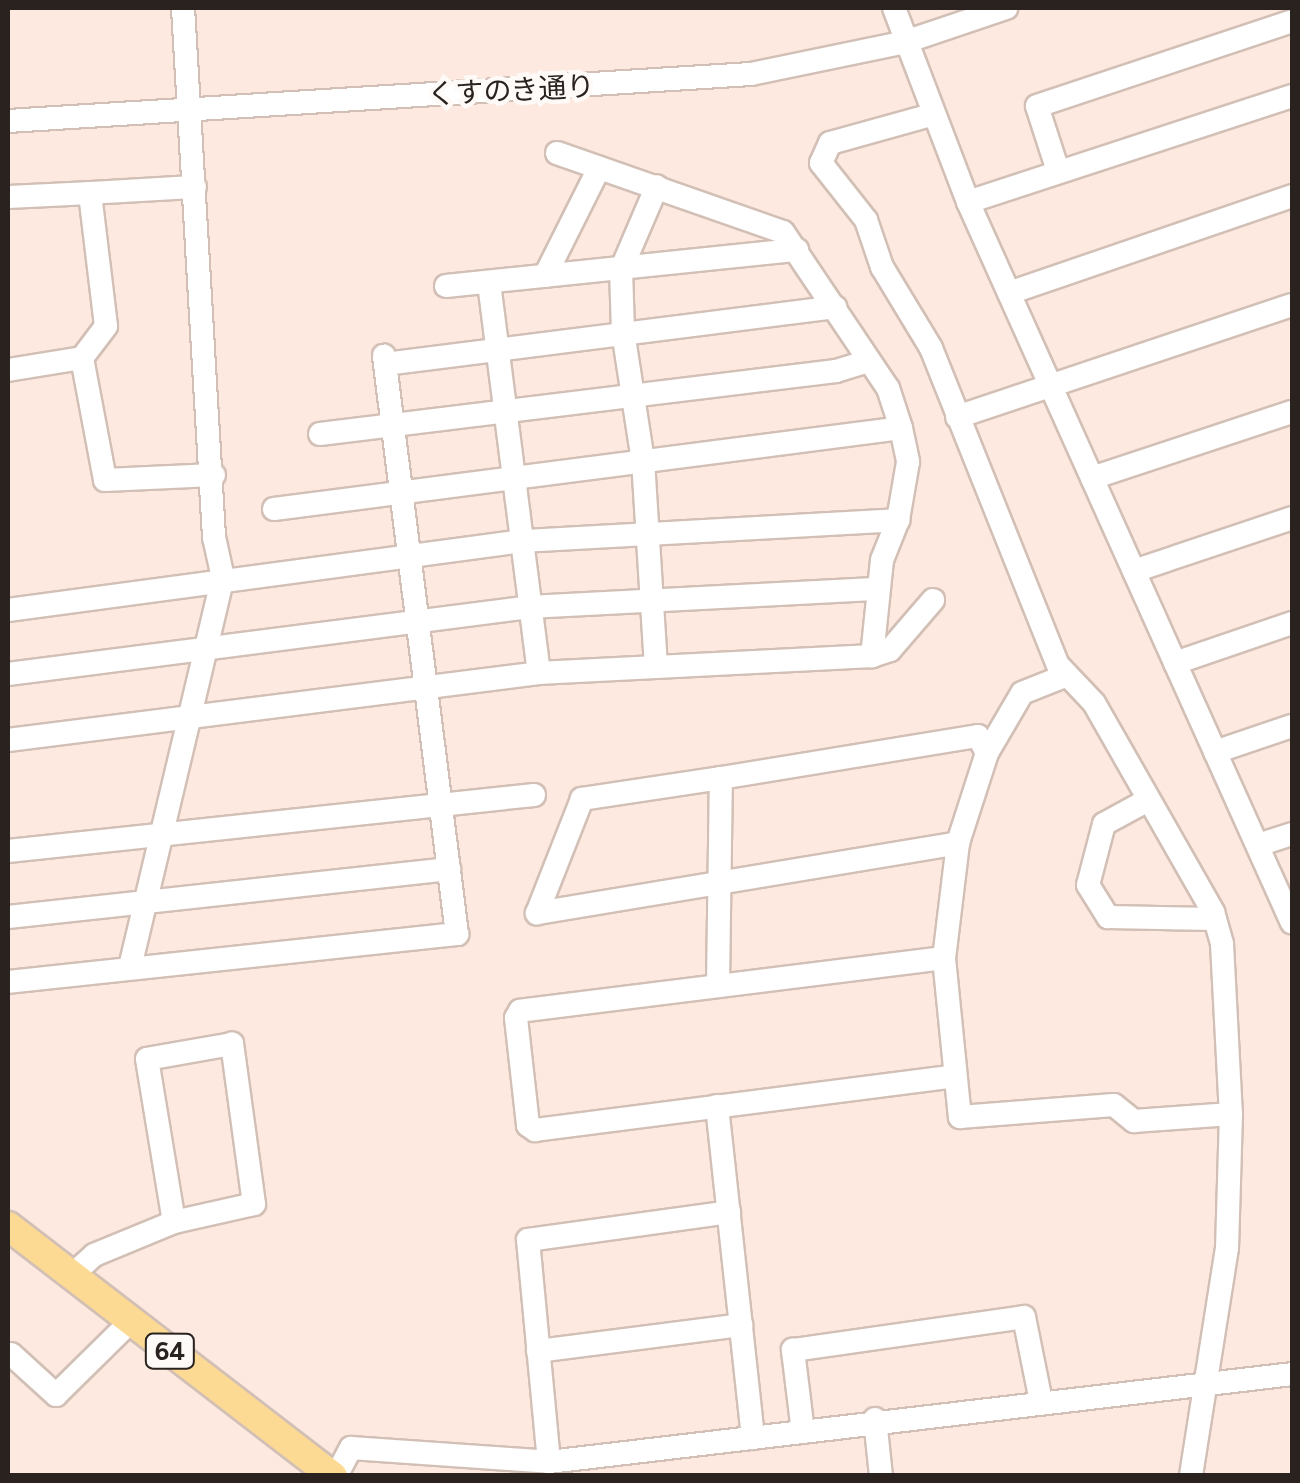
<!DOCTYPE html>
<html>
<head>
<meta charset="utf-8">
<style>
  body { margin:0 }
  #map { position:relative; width:1300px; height:1483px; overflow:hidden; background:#fde9df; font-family:Figtree,"Noto Sans JP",sans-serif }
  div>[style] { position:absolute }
  .roads { filter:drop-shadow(2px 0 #d2bfb5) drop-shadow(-2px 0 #d2bfb5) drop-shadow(0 2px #d2bfb5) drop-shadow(0 -2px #d2bfb5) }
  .minor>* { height:22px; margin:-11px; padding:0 11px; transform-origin:11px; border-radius:11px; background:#fff }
  .major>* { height:28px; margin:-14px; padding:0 14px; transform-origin:14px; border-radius:14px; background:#fdda93 }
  span { translate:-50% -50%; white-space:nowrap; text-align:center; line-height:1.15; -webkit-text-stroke:9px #fefaf8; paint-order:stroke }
  .shield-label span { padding:2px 8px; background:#fefaf8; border:2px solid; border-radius:8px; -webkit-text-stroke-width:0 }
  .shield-label { font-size:25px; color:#29221e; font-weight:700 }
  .street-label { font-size:28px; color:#29221e }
  .frame { position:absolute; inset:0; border:10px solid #29221e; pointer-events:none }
</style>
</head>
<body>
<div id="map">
  <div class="roads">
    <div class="minor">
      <i style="left:894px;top:8px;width:208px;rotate:69.1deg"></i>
      <i style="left:968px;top:202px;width:790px;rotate:65.8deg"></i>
      <i style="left:931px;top:115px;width:105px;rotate:164.5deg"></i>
      <i style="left:830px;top:143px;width:22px;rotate:114deg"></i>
      <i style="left:821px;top:163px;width:73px;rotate:51.7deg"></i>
      <i style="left:866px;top:220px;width:50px;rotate:71.2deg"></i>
      <i style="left:882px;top:267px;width:95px;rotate:58.8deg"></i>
      <i style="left:931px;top:348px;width:341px;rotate:68.2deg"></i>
      <i style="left:1058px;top:665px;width:52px;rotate:46.5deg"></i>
      <i style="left:1094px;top:703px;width:241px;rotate:60.3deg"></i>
      <i style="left:1213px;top:912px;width:33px;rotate:74deg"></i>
      <i style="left:1222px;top:944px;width:170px;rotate:87deg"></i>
      <i style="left:1231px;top:1114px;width:134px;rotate:91.7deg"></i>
      <i style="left:1227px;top:1248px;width:231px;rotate:99deg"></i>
      <i style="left:8px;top:121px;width:744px;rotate:-3.62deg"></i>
      <i style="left:751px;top:74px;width:157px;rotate:-11.7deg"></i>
      <i style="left:905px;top:42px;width:107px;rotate:-18.6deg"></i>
      <i style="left:557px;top:153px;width:239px;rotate:19.3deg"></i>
      <i style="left:783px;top:232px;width:188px;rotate:56.1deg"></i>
      <i style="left:888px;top:388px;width:42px;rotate:72deg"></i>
      <i style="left:901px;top:428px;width:35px;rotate:78deg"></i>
      <i style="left:908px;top:462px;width:59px;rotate:99.8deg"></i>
      <i style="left:898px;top:520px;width:43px;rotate:111.8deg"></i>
      <i style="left:882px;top:560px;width:97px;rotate:95.9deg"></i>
      <i style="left:872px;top:656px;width:19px;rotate:-18deg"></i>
      <i style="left:890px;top:650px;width:66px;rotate:-49.3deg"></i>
      <i style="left:1058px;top:171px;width:68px;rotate:-107.9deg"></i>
      <i style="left:1037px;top:106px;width:269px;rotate:-18.4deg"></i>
      <i style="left:8px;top:197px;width:82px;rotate:-2.8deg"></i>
      <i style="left:968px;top:202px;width:341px;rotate:-18.1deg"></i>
      <i style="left:545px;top:276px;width:121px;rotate:-63.4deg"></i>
      <i style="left:489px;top:283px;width:393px;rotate:82.7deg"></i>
      <i style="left:446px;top:286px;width:353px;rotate:-5.9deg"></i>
      <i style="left:1009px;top:293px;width:299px;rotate:-18.9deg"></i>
      <i style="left:82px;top:358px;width:40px;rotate:-53deg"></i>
      <i style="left:106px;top:326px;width:134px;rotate:-96.9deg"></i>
      <i style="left:90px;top:193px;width:105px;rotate:-3.3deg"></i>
      <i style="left:385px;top:364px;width:454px;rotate:-7.2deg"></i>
      <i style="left:8px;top:370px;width:75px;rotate:-9.2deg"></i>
      <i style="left:82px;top:358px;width:124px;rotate:79.3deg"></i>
      <i style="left:105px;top:480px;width:109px;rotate:-2.6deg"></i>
      <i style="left:957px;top:417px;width:353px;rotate:-18.5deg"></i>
      <i style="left:320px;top:434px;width:520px;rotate:-6.96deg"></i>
      <i style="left:836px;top:371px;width:34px;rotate:-17deg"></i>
      <i style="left:1092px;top:478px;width:211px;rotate:-18.3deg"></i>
      <i style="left:274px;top:509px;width:632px;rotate:-7.36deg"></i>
      <i style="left:1134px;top:571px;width:167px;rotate:-18.5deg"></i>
      <i style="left:8px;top:610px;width:520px;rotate:-7.63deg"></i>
      <i style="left:523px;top:541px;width:376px;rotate:-3.2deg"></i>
      <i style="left:1175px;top:663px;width:124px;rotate:-18.9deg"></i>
      <i style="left:656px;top:667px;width:206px;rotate:-93.6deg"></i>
      <i style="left:643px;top:461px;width:131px;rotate:-98.8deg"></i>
      <i style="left:623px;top:332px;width:62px;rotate:-91.8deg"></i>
      <i style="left:621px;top:270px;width:91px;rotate:-66.8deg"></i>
      <i style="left:8px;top:674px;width:526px;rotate:-7.31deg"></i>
      <i style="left:530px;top:607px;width:348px;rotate:-3deg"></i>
      <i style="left:8px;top:740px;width:535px;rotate:-7.19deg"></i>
      <i style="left:539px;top:673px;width:333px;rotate:-2.9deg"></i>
      <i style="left:1215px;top:752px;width:81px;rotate:-18.7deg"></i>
      <i style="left:987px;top:753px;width:69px;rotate:-59.7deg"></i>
      <i style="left:1022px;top:693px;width:48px;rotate:-21.8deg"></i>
      <i style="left:721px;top:778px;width:141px;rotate:171.4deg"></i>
      <i style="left:582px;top:799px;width:123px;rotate:111.5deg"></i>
      <i style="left:537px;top:913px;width:427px;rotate:-9.4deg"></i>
      <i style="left:1148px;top:800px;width:50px;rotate:151.4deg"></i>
      <i style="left:1104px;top:824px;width:63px;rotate:104.7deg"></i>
      <i style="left:1088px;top:885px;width:38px;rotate:58deg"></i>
      <i style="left:1108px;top:917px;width:107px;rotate:1.1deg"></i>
      <i style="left:1258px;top:845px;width:36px;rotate:-18deg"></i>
      <i style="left:8px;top:851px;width:529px;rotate:-6.08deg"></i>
      <i style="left:8px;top:917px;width:444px;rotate:-6.2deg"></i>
      <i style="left:944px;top:958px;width:427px;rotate:172.9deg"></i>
      <i style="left:520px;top:1011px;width:8px;rotate:120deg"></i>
      <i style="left:516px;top:1018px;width:108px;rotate:83.6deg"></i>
      <i style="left:528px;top:1125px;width:9px;rotate:36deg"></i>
      <i style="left:535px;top:1130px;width:423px;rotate:-7.3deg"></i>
      <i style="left:130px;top:967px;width:400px;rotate:-76.6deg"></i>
      <i style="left:223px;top:578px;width:42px;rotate:-102.4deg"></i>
      <i style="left:214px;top:537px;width:530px;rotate:-93.35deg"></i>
      <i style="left:8px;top:982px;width:452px;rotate:-6.1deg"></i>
      <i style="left:457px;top:934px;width:583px;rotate:-97.2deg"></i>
      <i style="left:718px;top:986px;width:208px;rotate:-89.2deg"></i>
      <i style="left:721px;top:778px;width:260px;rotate:-9.3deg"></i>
      <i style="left:978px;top:736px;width:19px;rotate:62deg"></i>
      <i style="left:987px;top:753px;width:95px;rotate:107.9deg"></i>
      <i style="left:958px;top:843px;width:116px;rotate:96.9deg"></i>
      <i style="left:944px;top:958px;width:160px;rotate:84.3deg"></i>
      <i style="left:960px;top:1117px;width:154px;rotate:-4.5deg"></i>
      <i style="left:1114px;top:1105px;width:26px;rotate:39deg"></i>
      <i style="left:1134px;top:1121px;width:97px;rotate:-4.1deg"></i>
      <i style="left:717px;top:1106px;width:334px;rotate:83.8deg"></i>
      <i style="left:72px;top:1275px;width:30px;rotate:-42deg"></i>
      <i style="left:94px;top:1255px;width:87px;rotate:-22.4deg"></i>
      <i style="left:174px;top:1222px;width:82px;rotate:-12.7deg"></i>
      <i style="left:254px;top:1204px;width:162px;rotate:-97.8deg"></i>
      <i style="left:232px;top:1044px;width:86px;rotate:170deg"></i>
      <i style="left:147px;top:1059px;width:165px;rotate:80.6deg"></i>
      <i style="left:538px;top:1351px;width:205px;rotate:-7.3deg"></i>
      <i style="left:11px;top:1354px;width:61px;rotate:42.3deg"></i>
      <i style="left:56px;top:1395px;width:105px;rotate:-44.6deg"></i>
      <i style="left:875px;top:1419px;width:57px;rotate:84deg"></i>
      <i style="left:803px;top:1432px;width:83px;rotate:-97deg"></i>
      <i style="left:793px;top:1350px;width:233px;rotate:-8.1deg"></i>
      <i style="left:1024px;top:1317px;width:86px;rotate:78.6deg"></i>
      <i style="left:549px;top:1462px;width:223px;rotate:-95.4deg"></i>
      <i style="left:528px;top:1240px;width:203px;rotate:-7.9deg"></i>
      <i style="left:336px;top:1476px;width:32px;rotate:-62deg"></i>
      <i style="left:351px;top:1448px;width:198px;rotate:4deg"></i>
      <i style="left:549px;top:1462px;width:748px;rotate:-6.75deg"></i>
    </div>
    <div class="major">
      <i style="left:8px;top:1226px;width:410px;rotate:37.6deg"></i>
    </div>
  </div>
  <div class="shield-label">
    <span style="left:170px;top:1351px">64</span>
  </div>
  <div class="street-label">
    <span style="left:511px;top:90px;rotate:-3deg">くすのき通り</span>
  </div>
  <div class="frame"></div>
</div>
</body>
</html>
